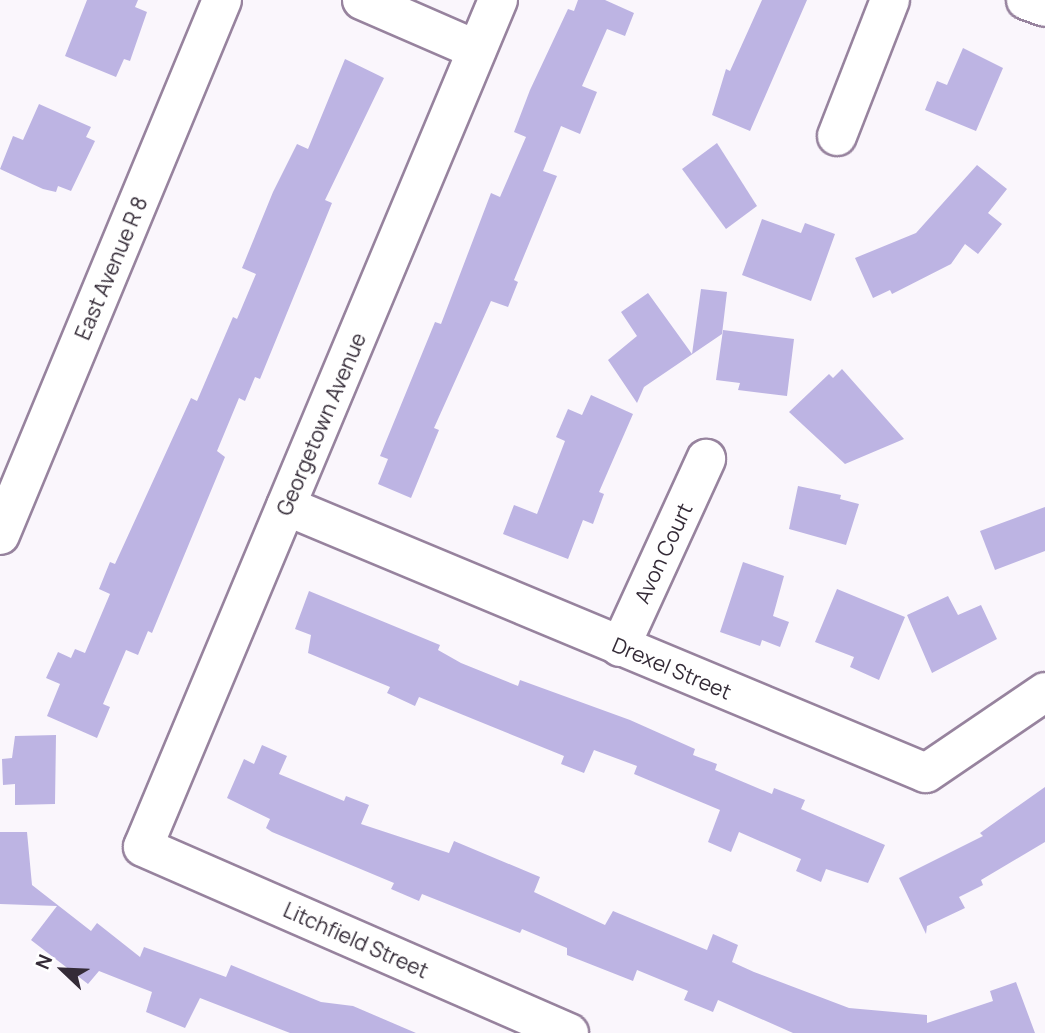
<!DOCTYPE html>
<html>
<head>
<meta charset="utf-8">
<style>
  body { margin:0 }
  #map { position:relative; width:1045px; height:1033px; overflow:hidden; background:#faf6fc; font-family:Manrope,sans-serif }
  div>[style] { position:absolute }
  .building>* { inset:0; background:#bdb4e3 }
  .roads { filter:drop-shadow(2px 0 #97839e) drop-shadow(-2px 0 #97839e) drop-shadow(0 2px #97839e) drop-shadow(0 -2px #97839e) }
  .minor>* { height:38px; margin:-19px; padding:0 19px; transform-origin:19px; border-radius:19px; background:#fff }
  span { translate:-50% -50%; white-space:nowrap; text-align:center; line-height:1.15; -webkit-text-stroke:5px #fff; paint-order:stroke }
  .street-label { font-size:21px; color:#342b37 }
  .north { position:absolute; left:28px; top:935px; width:70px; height:70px; -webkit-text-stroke:5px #fff; paint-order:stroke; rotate:293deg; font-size:19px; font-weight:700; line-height:28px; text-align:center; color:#342b37 }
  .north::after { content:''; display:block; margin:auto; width:24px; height:32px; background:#342b37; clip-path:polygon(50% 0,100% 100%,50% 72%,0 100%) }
</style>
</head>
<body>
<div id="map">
  <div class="building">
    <i style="clip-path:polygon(87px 0,138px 0,135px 7px,147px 12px,130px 61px,124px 59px,116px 77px,65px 56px)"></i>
    <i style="clip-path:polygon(578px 0,605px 0,634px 13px,625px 36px,607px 29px,582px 86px,597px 92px,580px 134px,561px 126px,543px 171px,557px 176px,514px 280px,518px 282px,508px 307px,491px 301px,434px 428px,439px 430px,411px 498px,378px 484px,388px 459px,380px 456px,435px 322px,441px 324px,491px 193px,500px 197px,526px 137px,514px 132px,530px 90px,568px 9px,574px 11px)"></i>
    <i style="clip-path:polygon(762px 0,807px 0,750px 131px,712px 115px,726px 69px,730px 71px)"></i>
    <i style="clip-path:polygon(963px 48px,1003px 68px,976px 131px,925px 110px,937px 81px,947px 85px)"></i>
    <i style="clip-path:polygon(345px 59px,384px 78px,325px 200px,332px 203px,260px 379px,255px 377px,245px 401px,239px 398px,217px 451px,225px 457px,152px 633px,148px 631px,138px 655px,126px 650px,103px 704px,110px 707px,97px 738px,47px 716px,60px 684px,46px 678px,58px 652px,71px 658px,75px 649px,85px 653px,110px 594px,99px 589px,110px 562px,115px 564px,191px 398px,197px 401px,233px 317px,237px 319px,256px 274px,242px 268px,273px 192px,297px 144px,308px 149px)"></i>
    <i style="clip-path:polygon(39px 104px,91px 127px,86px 137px,95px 141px,71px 191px,58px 186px,56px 192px,43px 189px,0 169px,13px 136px,23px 140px)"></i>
    <i style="clip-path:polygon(717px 143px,757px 206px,726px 229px,682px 169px)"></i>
    <i style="clip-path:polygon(977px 165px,1007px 189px,988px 213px,1002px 224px,978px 254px,965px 244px,951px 264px,892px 294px,890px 290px,873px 298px,855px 258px,916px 233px)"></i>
    <i style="clip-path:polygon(762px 219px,801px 233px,805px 223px,835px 234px,811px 301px,742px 275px)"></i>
    <i style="clip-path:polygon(701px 289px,727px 292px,722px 334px,644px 387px,637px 403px,608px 360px,637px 336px,621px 312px,648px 293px,692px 354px)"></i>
    <i style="clip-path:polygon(723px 330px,794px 339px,787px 396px,738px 390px,740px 383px,716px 380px)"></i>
    <i style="clip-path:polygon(842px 369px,904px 439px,845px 464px,789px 412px,829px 374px,833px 378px)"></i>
    <i style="clip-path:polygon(591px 395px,633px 414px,599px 492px,604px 494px,593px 524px,583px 520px,568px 559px,503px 534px,514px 505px,537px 514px,565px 441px,556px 437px,568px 409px,582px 415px)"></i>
    <i style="clip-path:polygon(798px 486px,841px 495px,840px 499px,859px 504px,846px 545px,789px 529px)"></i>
    <i style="clip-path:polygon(1045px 507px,1045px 551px,995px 570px,980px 531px)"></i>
    <i style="clip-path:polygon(743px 562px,784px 576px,773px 616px,789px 622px,780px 647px,762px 640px,760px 646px,720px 632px)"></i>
    <i style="clip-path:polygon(837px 589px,905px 617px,879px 680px,850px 667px,854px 657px,815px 642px)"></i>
    <i style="clip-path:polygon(309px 591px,440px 645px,438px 650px,461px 663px,518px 686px,520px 680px,630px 720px,695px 749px,693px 755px,717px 764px,715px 770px,772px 794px,774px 788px,805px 800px,801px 809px,885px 845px,868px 883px,826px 869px,821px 882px,796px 871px,801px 859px,739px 832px,731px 852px,708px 842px,720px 810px,634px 774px,637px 766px,594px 750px,584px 773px,561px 764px,564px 756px,419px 697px,415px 706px,387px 693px,390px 687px,308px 653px,311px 635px,295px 629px)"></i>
    <i style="clip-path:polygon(948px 596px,958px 615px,981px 605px,997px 639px,932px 673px,907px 615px)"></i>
    <i style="clip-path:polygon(56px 735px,55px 804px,15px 805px,15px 784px,3px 785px,2px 759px,12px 758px,15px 736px)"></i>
    <i style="clip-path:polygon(262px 745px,287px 756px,279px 774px,344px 801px,346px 796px,369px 805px,361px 824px,449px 853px,454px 841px,540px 877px,534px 892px,605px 925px,613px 911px,707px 950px,713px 934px,738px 945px,732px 962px,754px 972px,849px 1008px,927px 1015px,927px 1023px,993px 1001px,990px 991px,1016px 982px,1035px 1033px,793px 1033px,718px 1000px,713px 1012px,684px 1000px,688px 991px,637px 970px,633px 981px,567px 955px,567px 948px,522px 929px,520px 933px,422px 894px,419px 901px,391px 889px,394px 883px,272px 832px,266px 828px,270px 819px,227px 798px,244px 759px,254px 764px)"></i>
    <i style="clip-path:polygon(1045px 787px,1045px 842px,981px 880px,983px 885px,959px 897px,965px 908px,927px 926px,926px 934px,899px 878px,983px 836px,980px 833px)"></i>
    <i style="clip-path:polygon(0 832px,27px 832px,32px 885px,91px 931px,97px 923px,140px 957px,144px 947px,226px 977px,231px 965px,321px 1002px,353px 1006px,416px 1033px,290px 1033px,200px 998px,185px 1028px,146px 1012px,152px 992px,99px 971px,88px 984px,31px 940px,57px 906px,0 904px)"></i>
  </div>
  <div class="roads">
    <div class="minor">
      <i style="left:362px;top:0;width:125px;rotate:23.5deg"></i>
      <i style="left:498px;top:0;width:918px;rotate:112.74deg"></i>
      <i style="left:143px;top:847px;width:465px;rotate:23.6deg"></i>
      <i style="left:1026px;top:0;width:20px;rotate:20deg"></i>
      <i style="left:837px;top:136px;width:146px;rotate:-68.7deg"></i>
      <i style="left:286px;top:506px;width:693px;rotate:22.65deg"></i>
      <i style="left:926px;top:773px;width:144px;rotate:-34.2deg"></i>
      <i style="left:0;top:535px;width:579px;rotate:-67.46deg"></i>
      <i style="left:620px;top:647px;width:207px;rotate:-65.4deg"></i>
    </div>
  </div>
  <div class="street-label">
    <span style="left:111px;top:268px;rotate:-67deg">East Avenue R 8</span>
    <span style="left:321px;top:424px;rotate:-67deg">Georgetown Avenue</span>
    <span style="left:663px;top:553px;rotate:-65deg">Avon Court</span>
    <span style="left:672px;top:668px;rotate:23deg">Drexel Street</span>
    <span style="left:356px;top:940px;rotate:24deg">Litchfield Street</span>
  </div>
  <div class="north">N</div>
</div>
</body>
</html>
